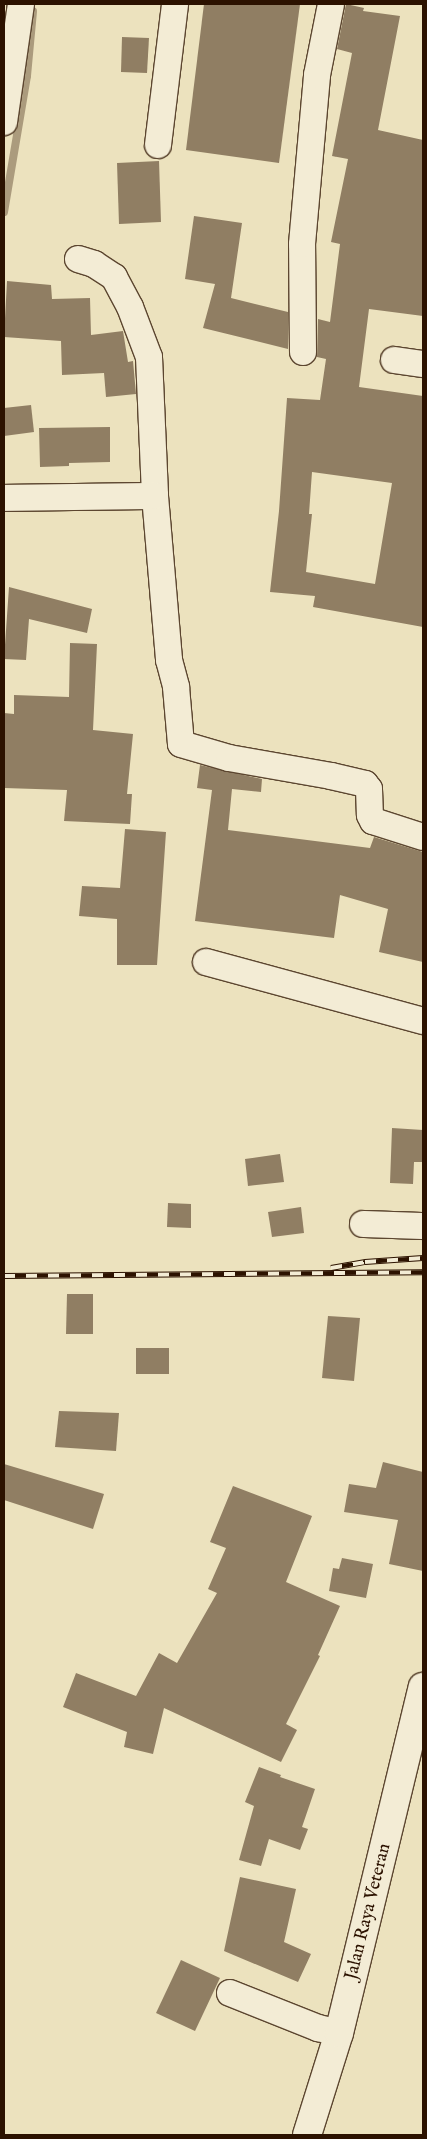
<!DOCTYPE html>
<html>
<head>
<meta charset="utf-8">
<style>
  body { margin:0 }
  #map { position:relative; width:427px; height:2139px; overflow:hidden; background:#ece2be; font-family:"IM FELL English",serif }
  div>[style] { position:absolute }
  .stream>* { height:8px; margin:-4px; padding:0 4px; transform-origin:4px; border-radius:4px; background:#ab9b7d }
  .building>* { inset:0; background:#907e63 }
  .roads { filter:drop-shadow(1px 0 #5c4630) drop-shadow(-1px 0 #5c4630) drop-shadow(0 1px #5c4630) drop-shadow(0 -1px #5c4630) }
  .minor>* { height:26px; margin:-13px; padding:0 13px; transform-origin:13px; border-radius:13px; background:#f3ecd5 }
  .tertiary>* { height:28px; margin:-14px; padding:0 14px; transform-origin:14px; border-radius:14px; background:#f3ecd5 }
  .rail>* { height:5.5px; margin-top:-2.75px; transform-origin:0; background:repeating-linear-gradient(90deg,#f3ecd5 0 11px,#2c1200 0 22px); box-sizing:border-box; border-block:1px solid #2c1200 }
  span { translate:-50% -50%; white-space:nowrap; text-align:center; line-height:1.15; -webkit-text-stroke:5px #f3ecd5; paint-order:stroke }
  .street-label { font-size:18px; color:#2c1200 }
  .frame { position:absolute; inset:0; border:5px solid #2c1200; pointer-events:none }
</style>
</head>
<body>
<div id="map">
  <div class="stream">
    <i style="left:4px;top:212px;width:138px;rotate:-80.4deg"></i>
    <i style="left:27px;top:76px;width:65px;rotate:-84.7deg"></i>
  </div>
  <div class="building">
    <i style="clip-path:polygon(204px 4px,300px 4px,279px 163px,186px 150px)"></i>
    <i style="clip-path:polygon(evenodd,346px 4px,364px 8px,363px 11px,400px 16px,378px 130px,423px 140px,423px 316px,369px 309px,359px 387px,423px 396px,423px 627px,313px 607px,315px 596px,270px 592px,279px 511px,287px 398px,320px 400px,326px 359px,317px 357px,318px 319px,330px 322px,340px 244px,331px 242px,348px 159px,332px 156px,352px 53px,337px 49px,346px 4px,312px 472px,392px 483px,375px 584px,306px 572px,312px 514px,309px 514px,312px 472px)"></i>
    <i style="clip-path:polygon(122px 37px,149px 38px,147px 73px,121px 72px)"></i>
    <i style="clip-path:polygon(159px 161px,161px 222px,119px 224px,117px 163px)"></i>
    <i style="clip-path:polygon(194px 216px,242px 223px,231px 298px,288px 312px,288px 349px,203px 328px,215px 284px,185px 279px)"></i>
    <i style="clip-path:polygon(7px 281px,51px 285px,52px 299px,90px 298px,91px 335px,123px 331px,128px 362px,133px 361px,136px 394px,106px 397px,104px 373px,62px 375px,61px 341px,4px 337px)"></i>
    <i style="clip-path:polygon(31px 405px,34px 432px,4px 436px,4px 408px)"></i>
    <i style="clip-path:polygon(110px 427px,110px 462px,69px 463px,69px 466px,40px 467px,39px 428px)"></i>
    <i style="clip-path:polygon(9px 587px,92px 609px,87px 633px,29px 619px,26px 660px,4px 659px)"></i>
    <i style="clip-path:polygon(70px 643px,97px 644px,93px 730px,133px 734px,127px 794px,132px 794px,130px 824px,64px 821px,67px 790px,4px 788px,4px 713px,14px 714px,14px 695px,69px 697px)"></i>
    <i style="clip-path:polygon(200px 765px,262px 779px,261px 792px,232px 789px,228px 830px,370px 848px,374px 837px,423px 852px,423px 962px,379px 952px,388px 909px,340px 895px,334px 938px,195px 921px,212px 790px,197px 788px)"></i>
    <i style="clip-path:polygon(125px 829px,166px 832px,157px 965px,117px 965px,117px 919px,79px 916px,82px 886px,120px 888px)"></i>
    <i style="clip-path:polygon(392px 1128px,423px 1130px,423px 1162px,414px 1162px,413px 1184px,390px 1183px)"></i>
    <i style="clip-path:polygon(280px 1154px,284px 1182px,248px 1186px,245px 1159px)"></i>
    <i style="clip-path:polygon(168px 1203px,191px 1204px,191px 1228px,167px 1227px)"></i>
    <i style="clip-path:polygon(301px 1207px,304px 1233px,272px 1237px,268px 1212px)"></i>
    <i style="clip-path:polygon(67px 1294px,93px 1294px,93px 1334px,66px 1334px)"></i>
    <i style="clip-path:polygon(328px 1316px,360px 1318px,354px 1381px,322px 1378px)"></i>
    <i style="clip-path:polygon(136px 1348px,169px 1348px,169px 1374px,136px 1374px)"></i>
    <i style="clip-path:polygon(59px 1411px,119px 1413px,116px 1451px,55px 1447px)"></i>
    <i style="clip-path:polygon(383px 1462px,423px 1472px,423px 1571px,389px 1564px,398px 1520px,344px 1512px,349px 1484px,376px 1488px)"></i>
    <i style="clip-path:polygon(4px 1464px,104px 1494px,93px 1529px,4px 1500px)"></i>
    <i style="clip-path:polygon(233px 1486px,312px 1516px,286px 1582px,340px 1606px,318px 1655px,320px 1656px,286px 1724px,297px 1730px,281px 1762px,164px 1708px,153px 1754px,124px 1747px,127px 1732px,63px 1707px,76px 1673px,136px 1696px,159px 1653px,177px 1663px,217px 1593px,208px 1589px,226px 1548px,210px 1542px)"></i>
    <i style="clip-path:polygon(342px 1558px,373px 1564px,366px 1598px,329px 1591px,333px 1568px,339px 1569px)"></i>
    <i style="clip-path:polygon(259px 1767px,281px 1775px,280px 1777px,315px 1789px,302px 1827px,308px 1829px,300px 1850px,269px 1839px,261px 1866px,239px 1860px,254px 1806px,245px 1802px)"></i>
    <i style="clip-path:polygon(240px 1877px,296px 1889px,284px 1942px,311px 1954px,298px 1982px,224px 1951px)"></i>
    <i style="clip-path:polygon(181px 1960px,220px 1978px,195px 2031px,156px 2013px)"></i>
  </div>
  <div class="roads">
    <div class="minor">
      <i style="left:4px;top:122px;width:119px;rotate:-81.8deg"></i>
      <i style="left:158px;top:145px;width:142px;rotate:-83.1deg"></i>
      <i style="left:78px;top:259px;width:17px;rotate:17deg"></i>
      <i style="left:94px;top:264px;width:24px;rotate:33deg"></i>
      <i style="left:114px;top:277px;width:34px;rotate:62deg"></i>
      <i style="left:130px;top:307px;width:53px;rotate:69.2deg"></i>
      <i style="left:149px;top:357px;width:139px;rotate:87.5deg"></i>
      <i style="left:155px;top:496px;width:165px;rotate:85.1deg"></i>
      <i style="left:169px;top:660px;width:28px;rotate:75deg"></i>
      <i style="left:176px;top:687px;width:57px;rotate:85deg"></i>
      <i style="left:181px;top:744px;width:50px;rotate:16.3deg"></i>
      <i style="left:229px;top:758px;width:104px;rotate:10deg"></i>
      <i style="left:331px;top:776px;width:35px;rotate:13deg"></i>
      <i style="left:365px;top:784px;width:6px;rotate:51deg"></i>
      <i style="left:369px;top:789px;width:26px;rotate:88deg"></i>
      <i style="left:370px;top:815px;width:7px;rotate:63deg"></i>
      <i style="left:373px;top:821px;width:52px;rotate:17.7deg"></i>
      <i style="left:303px;top:352px;width:108px;rotate:-90.5deg"></i>
      <i style="left:302px;top:244px;width:170px;rotate:-84.9deg"></i>
      <i style="left:317px;top:75px;width:72px;rotate:-78.8deg"></i>
      <i style="left:394px;top:360px;width:29px;rotate:8deg"></i>
      <i style="left:4px;top:498px;width:151px;rotate:-0.8deg"></i>
      <i style="left:206px;top:962px;width:225px;rotate:15.2deg"></i>
      <i style="left:363px;top:1224px;width:60px;rotate:1.9deg"></i>
      <i style="left:230px;top:1993px;width:95px;rotate:21.7deg"></i>
      <i style="left:318px;top:2028px;width:22px;rotate:13deg"></i>
    </div>
    <div class="tertiary">
      <i style="left:307px;top:2135px;width:107px;rotate:-72.6deg"></i>
      <i style="left:339px;top:2033px;width:356px;rotate:-76.4deg"></i>
    </div>
  </div>
  <div class="rail">
    <i style="left:331px;top:1268px;width:35px;rotate:-10deg"></i>
    <i style="left:365px;top:1262px;width:58px;rotate:-3.9deg"></i>
    <i style="left:4px;top:1276px;width:419px;rotate:-0.5deg"></i>
  </div>
  <div class="street-label">
    <span style="left:369px;top:1912px;rotate:-76deg">Jalan Raya Veteran</span>
  </div>
  <div class="frame"></div>
</div>
</body>
</html>
